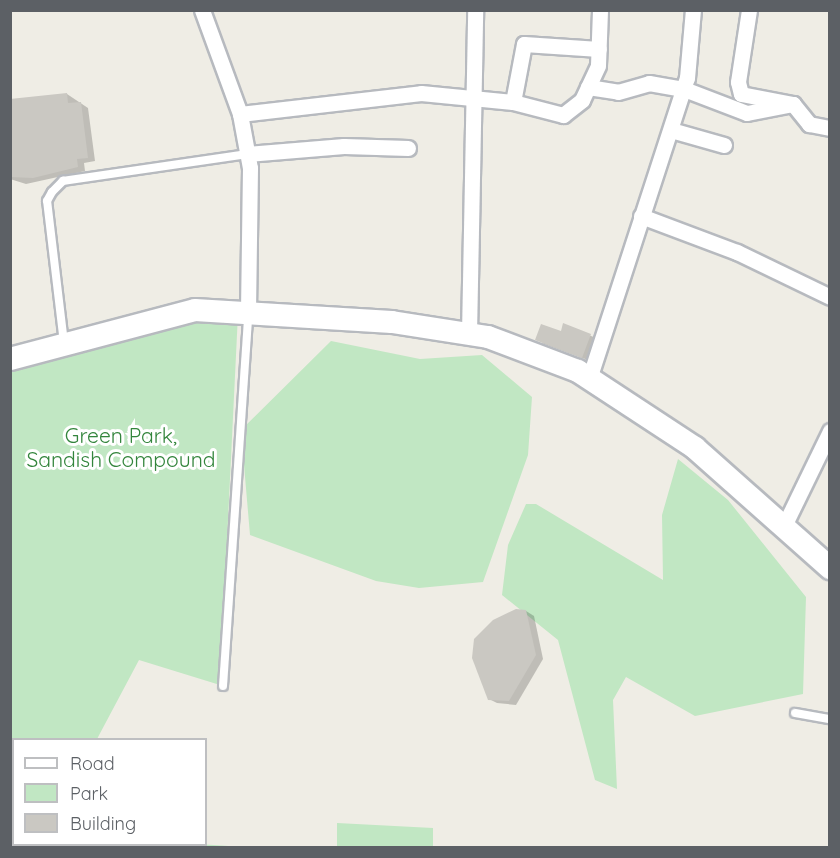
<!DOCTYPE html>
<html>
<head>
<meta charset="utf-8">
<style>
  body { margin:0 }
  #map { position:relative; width:840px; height:858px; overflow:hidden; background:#efede5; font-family:Quicksand,sans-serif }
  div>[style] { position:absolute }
  .green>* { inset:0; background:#c1e7c3 }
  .shadow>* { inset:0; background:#0003 }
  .building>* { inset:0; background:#cac8c2 }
  .roads { filter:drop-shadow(2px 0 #b7babf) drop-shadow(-2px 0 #b7babf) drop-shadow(0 2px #b7babf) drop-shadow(0 -2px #b7babf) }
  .lane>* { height:8px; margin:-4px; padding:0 4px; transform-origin:4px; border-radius:4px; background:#fff }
  .street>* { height:15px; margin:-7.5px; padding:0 7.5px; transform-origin:7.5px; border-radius:7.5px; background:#fff }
  .secondary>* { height:22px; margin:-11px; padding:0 11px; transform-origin:11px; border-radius:11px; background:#fff }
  span { translate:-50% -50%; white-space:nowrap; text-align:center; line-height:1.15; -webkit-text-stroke:6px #fff; paint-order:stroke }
  .park-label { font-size:21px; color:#33853c }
  .frame { position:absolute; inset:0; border:12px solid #5c6065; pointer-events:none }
  .legend { position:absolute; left:12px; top:738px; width:195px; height:108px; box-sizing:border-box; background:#fff; border:2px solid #bebfc1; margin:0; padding:8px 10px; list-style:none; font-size:18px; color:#5c6065 }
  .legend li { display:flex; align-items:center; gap:12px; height:30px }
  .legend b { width:30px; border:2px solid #bebfc1 }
</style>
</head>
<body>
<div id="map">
  <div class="green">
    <i style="clip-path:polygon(195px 310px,238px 314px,220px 685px,139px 660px,97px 739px,14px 740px,14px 844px,42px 845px,11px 848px,11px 359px)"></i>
    <i style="clip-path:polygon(331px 341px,420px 359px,482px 355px,532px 397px,528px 455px,483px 582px,419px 588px,376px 581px,250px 535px,241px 430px)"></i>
    <i style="clip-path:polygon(678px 459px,728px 500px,806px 597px,803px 694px,695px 716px,626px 677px,613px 700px,617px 789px,595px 780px,558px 640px,502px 595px,508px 545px,526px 504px,536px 504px,663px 580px,662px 515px)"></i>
    <i style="clip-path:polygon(337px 823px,433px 828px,433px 847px,337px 847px)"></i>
    <i style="clip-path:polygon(57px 844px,198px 844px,244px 847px,55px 847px)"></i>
  </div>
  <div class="shadow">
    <i style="clip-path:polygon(67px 94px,88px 108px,95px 161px,84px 163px,85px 171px,26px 184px,10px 179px,10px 104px)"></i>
    <i style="clip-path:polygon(564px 325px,596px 338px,588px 360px,542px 343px,562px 333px)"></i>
    <i style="clip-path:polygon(526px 611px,534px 616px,543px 659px,516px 705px,497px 703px,489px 699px)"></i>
  </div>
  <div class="building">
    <i style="clip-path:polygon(67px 93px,68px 103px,81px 102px,88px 158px,77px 159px,78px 167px,33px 178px,10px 177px,10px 99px)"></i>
    <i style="clip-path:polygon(563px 323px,591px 334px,582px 358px,535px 340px,541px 324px,561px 331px)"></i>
    <i style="clip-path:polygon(516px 609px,526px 610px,536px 655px,509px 701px,488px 700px,472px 658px,474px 639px,493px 620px)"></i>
  </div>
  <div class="roads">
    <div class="lane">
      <i style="left:64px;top:343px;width:143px;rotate:-96.8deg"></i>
      <i style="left:47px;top:201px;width:10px;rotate:-61deg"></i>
      <i style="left:52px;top:192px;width:16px;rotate:-45deg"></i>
      <i style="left:63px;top:181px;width:186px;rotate:-8.3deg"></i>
      <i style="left:223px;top:686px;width:371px;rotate:-86.1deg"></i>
      <i style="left:795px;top:713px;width:36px;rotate:10deg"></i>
    </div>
    <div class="street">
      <i style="left:202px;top:10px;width:111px;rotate:69.9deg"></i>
      <i style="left:240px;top:114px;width:55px;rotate:79.5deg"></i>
      <i style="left:250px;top:168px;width:144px;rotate:90.8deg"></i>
      <i style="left:749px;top:10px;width:73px;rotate:98.7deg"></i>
      <i style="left:738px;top:82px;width:12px;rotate:76deg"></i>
      <i style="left:741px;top:94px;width:53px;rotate:10.9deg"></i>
      <i style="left:793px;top:104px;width:26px;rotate:51deg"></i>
      <i style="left:809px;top:124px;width:21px;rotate:11deg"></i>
      <i style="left:588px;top:87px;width:30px;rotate:9deg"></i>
      <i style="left:618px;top:92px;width:32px;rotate:-16deg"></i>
      <i style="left:649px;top:83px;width:36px;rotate:10deg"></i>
      <i style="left:684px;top:89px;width:67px;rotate:20.9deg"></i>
      <i style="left:747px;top:113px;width:47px;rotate:-11.1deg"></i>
      <i style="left:513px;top:102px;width:59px;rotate:-79.3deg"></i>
      <i style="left:524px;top:44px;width:75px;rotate:3.8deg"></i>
      <i style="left:240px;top:114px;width:182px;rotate:-6.6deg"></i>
      <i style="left:421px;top:93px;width:92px;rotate:5.6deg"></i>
      <i style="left:513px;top:102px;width:52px;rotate:14.6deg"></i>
      <i style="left:563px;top:115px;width:24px;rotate:-38deg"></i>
      <i style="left:582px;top:100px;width:38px;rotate:-65deg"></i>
      <i style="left:598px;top:65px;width:55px;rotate:-87.9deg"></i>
      <i style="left:671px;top:130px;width:55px;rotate:15.8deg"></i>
      <i style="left:247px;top:154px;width:97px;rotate:-4.7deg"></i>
      <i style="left:344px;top:146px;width:64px;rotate:1.8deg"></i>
      <i style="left:641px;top:216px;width:103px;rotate:20.6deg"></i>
      <i style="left:737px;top:252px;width:103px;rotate:25.8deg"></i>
      <i style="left:469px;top:334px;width:324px;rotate:-88.9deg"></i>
      <i style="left:589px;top:379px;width:317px;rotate:-72deg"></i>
      <i style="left:687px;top:78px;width:68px;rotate:-85deg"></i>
      <i style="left:783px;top:528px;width:108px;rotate:-64.1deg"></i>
    </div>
    <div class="secondary">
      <i style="left:10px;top:359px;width:191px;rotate:-14.8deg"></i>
      <i style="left:195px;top:310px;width:197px;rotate:3.5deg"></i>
      <i style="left:392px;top:322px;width:97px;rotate:8.9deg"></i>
      <i style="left:488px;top:337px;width:96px;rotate:20.7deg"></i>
      <i style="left:578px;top:371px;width:140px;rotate:33.3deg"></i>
      <i style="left:695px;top:448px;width:181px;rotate:41.6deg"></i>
    </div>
  </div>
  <div class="park-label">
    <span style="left:121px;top:447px">Green Park,<br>Sandish Compound</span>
  </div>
  <div class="frame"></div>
  <ul class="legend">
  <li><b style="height:8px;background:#fff"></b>Road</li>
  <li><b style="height:16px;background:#c1e7c3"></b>Park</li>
  <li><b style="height:16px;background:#cac8c2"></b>Building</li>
  </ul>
</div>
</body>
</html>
